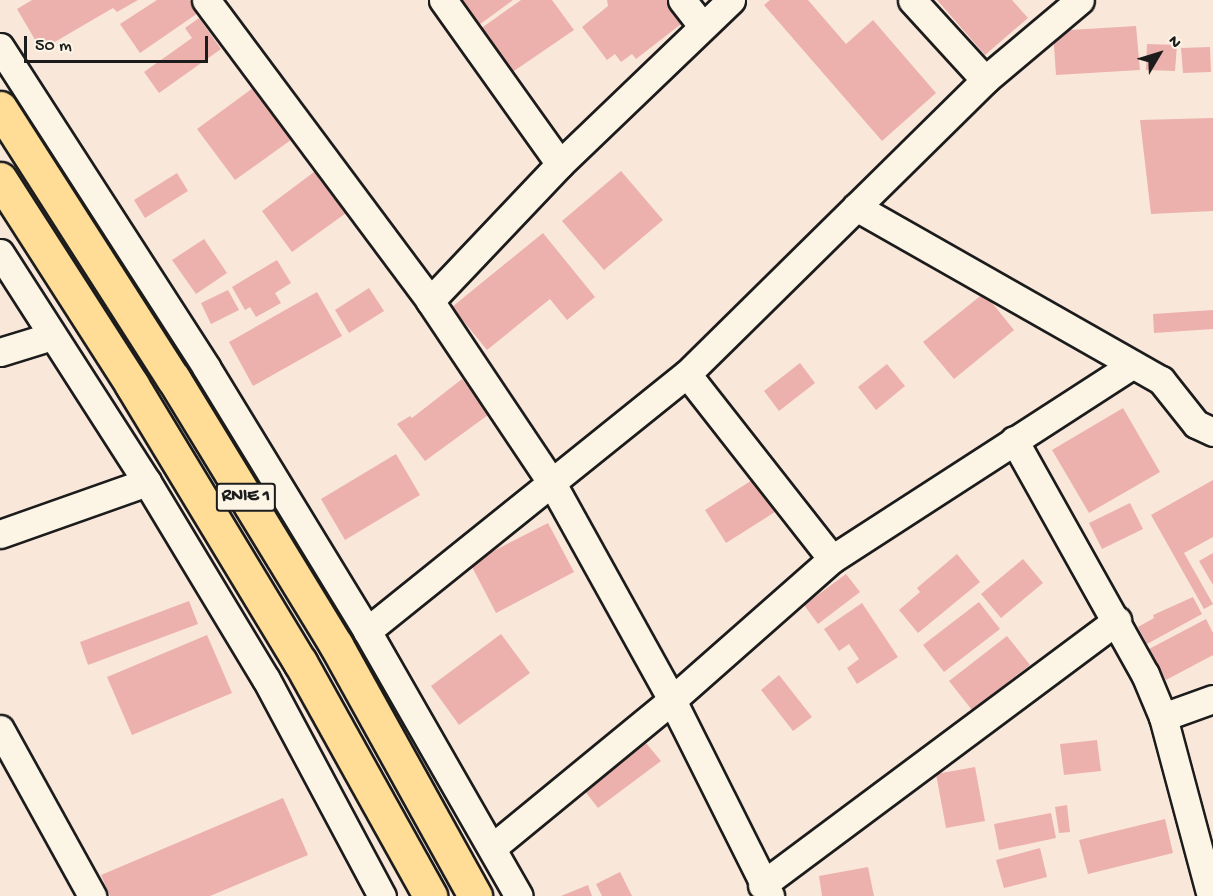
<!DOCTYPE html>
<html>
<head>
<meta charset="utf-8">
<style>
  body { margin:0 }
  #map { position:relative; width:1213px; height:896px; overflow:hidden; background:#f9e7da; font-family:"Gochi Hand",sans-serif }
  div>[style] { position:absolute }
  .building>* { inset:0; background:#edb1ad }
  .roads { filter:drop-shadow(2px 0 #1c1c1c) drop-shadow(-2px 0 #1c1c1c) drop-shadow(0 2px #1c1c1c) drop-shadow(0 -2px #1c1c1c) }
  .minor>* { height:27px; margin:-13.5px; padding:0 13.5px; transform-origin:13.5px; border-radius:13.5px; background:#fcf5e5 }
  .highway>* { height:33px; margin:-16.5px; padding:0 16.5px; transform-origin:16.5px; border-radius:16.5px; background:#ffdd96 }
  span { translate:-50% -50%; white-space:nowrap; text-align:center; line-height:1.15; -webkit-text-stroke:6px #fcf5e5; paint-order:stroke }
  .shield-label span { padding:2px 4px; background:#fcf5e5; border:2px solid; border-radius:4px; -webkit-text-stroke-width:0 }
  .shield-label { font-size:18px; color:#1c1c1c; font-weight:700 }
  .north { position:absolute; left:1129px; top:24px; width:60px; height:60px; -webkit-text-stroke:4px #fcf5e5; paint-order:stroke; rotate:52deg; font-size:16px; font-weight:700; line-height:24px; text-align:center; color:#1c1c1c }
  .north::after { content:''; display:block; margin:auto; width:21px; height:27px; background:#1c1c1c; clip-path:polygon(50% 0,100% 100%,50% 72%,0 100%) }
  .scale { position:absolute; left:24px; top:36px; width:184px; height:27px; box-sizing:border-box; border:3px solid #1c1c1c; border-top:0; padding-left:8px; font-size:18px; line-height:21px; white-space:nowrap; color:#1c1c1c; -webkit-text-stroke:4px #fcf5e5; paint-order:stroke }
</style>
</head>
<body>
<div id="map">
  <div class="building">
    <i style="clip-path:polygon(32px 0,138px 0,117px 12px,113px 8px,41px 50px,17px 9px)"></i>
    <i style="clip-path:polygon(157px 0,190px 0,198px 13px,140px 53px,120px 24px)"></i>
    <i style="clip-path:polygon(461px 0,513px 0,479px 25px)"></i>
    <i style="clip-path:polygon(521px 0,552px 0,574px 30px,511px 73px,480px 29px)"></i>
    <i style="clip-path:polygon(607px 0,668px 0,685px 21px,636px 59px,632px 54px,621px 62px,615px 54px,607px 60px,582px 27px,608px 6px)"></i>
    <i style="clip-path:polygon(770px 0,808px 0,846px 44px,873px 20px,936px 93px,882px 141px,764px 5px)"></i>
    <i style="clip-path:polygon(937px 0,1012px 0,1028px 18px,985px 55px)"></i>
    <i style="clip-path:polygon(199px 18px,221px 49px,159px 93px,144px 72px,192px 38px,185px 28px)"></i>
    <i style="clip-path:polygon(1136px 26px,1140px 70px,1056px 75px,1053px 31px)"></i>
    <i style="clip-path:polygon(1147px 44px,1177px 45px,1175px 71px,1146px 70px)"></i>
    <i style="clip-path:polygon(1210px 47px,1211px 72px,1183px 73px,1181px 48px)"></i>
    <i style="clip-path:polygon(257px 85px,295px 137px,235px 180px,197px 129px)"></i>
    <i style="clip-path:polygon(1213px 118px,1213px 211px,1151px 214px,1140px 120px)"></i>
    <i style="clip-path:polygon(322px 166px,353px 208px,292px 252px,262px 211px)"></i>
    <i style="clip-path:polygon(621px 171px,663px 220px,604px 270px,562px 221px)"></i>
    <i style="clip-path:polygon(177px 173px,188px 191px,145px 218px,134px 200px)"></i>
    <i style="clip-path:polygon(543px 233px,595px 297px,567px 320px,550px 299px,487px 350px,452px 307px)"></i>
    <i style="clip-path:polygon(204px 239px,227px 273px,196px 294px,172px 260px)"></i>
    <i style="clip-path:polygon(277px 260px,291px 283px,275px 293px,281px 303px,256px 317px,250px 307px,245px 310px,232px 287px)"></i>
    <i style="clip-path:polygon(369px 288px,384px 311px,349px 333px,335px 310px)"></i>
    <i style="clip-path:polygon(228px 290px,239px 310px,211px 324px,201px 303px)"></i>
    <i style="clip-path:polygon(317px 292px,342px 336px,253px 386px,229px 342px)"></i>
    <i style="clip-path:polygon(984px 293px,1014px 330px,954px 379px,923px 342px)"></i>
    <i style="clip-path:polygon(1213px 310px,1213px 329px,1154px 333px,1153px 314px)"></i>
    <i style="clip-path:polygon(800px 363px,815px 383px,779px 411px,764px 391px)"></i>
    <i style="clip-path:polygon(887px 364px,905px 386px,876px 410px,858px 387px)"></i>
    <i style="clip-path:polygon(462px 379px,473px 393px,480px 388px,491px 404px,484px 409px,488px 415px,425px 461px,397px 424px,410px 416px,412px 418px)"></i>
    <i style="clip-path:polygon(1123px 408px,1160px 472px,1089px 513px,1052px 450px)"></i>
    <i style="clip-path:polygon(396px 454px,420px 495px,345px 540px,321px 499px)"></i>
    <i style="clip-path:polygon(757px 477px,778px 510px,726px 543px,705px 510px)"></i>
    <i style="clip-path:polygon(1213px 480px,1213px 537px,1184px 553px,1213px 604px,1204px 609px,1151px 515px)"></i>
    <i style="clip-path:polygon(1130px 503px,1143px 529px,1102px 549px,1089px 523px)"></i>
    <i style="clip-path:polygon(548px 523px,574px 572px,496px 613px,470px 563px)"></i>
    <i style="clip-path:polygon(1213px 553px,1213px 585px,1199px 561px)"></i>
    <i style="clip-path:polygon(957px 554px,980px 582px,918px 633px,899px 610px,920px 592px,917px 588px)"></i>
    <i style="clip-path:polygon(1023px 559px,1043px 583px,1001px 618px,981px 594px)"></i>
    <i style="clip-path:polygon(846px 574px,860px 592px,818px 624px,804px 605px)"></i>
    <i style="clip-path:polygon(1193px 597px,1202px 614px,1147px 644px,1138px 627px,1154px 618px,1153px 615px)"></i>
    <i style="clip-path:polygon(189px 601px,198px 624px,88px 665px,80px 642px)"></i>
    <i style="clip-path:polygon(979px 602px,1000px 629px,944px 672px,923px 645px)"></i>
    <i style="clip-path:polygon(862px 603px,898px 657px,857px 684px,847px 668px,859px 659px,849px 644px,839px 651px,824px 629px)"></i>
    <i style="clip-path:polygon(1206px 619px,1213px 633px,1213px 655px,1166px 680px,1149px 649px)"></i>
    <i style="clip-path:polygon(501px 634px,530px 673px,459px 725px,431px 686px)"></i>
    <i style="clip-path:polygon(207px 635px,232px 693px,132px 735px,107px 677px)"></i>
    <i style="clip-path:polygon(1007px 636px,1030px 665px,972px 710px,949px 681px)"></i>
    <i style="clip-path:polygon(779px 675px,812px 717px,793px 731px,761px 690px)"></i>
    <i style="clip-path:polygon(1097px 740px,1101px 771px,1064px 775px,1060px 744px)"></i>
    <i style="clip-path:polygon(646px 743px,661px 761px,598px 808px,584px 790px)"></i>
    <i style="clip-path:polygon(975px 767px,985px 821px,946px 828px,936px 774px)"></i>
    <i style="clip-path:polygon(283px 798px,308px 855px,210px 896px,110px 896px,101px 875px)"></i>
    <i style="clip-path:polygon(1067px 805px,1070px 832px,1059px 833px,1055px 807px)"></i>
    <i style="clip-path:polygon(1051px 813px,1056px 838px,999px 850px,994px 824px)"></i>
    <i style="clip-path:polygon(1165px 819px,1173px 853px,1088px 874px,1079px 840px)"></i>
    <i style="clip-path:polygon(1040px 848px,1047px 877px,1004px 888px,996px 860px)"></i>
    <i style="clip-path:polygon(868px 867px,874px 896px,822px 896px,819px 876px)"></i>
    <i style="clip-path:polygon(620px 872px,632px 896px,602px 896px,596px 884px)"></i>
    <i style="clip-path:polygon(588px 885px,592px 896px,561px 896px)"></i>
  </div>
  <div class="roads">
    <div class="minor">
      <i style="left:206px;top:0;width:375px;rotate:53.3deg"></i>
      <i style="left:430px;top:301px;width:221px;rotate:56.2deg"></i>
      <i style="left:553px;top:485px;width:246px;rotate:61deg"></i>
      <i style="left:672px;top:700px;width:219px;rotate:63.4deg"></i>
      <i style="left:443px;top:0;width:201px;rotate:54.5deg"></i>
      <i style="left:682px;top:0;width:31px;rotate:52deg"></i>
      <i style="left:912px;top:0;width:108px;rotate:47.6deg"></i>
      <i style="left:0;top:47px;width:381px;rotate:57.2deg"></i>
      <i style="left:206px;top:367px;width:309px;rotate:58.6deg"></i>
      <i style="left:367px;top:631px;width:305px;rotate:60.2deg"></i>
      <i style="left:856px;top:207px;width:351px;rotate:29.6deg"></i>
      <i style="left:1161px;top:380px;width:56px;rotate:51.5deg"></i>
      <i style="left:1196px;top:424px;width:19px;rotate:25deg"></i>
      <i style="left:0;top:253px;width:272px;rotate:57.3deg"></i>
      <i style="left:147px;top:482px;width:230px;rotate:58.9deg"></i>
      <i style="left:266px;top:679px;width:246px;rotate:61.9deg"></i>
      <i style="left:430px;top:301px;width:189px;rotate:-46.5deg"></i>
      <i style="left:560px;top:164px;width:237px;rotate:-43.8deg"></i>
      <i style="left:0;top:352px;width:54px;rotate:-17.1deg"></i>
      <i style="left:687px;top:374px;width:235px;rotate:51.9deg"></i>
      <i style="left:1014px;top:440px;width:268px;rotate:60.8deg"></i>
      <i style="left:1145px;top:674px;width:47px;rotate:67.3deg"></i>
      <i style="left:1163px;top:717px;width:185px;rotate:75deg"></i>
      <i style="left:0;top:534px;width:156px;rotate:-19.5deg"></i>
      <i style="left:367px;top:631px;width:410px;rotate:-38.8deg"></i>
      <i style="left:687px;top:374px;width:419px;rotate:-44.6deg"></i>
      <i style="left:985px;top:80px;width:124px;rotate:-40.1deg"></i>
      <i style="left:1163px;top:717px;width:53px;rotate:-19.8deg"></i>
      <i style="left:0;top:729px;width:191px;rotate:61.1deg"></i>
      <i style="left:493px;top:847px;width:232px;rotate:-39.4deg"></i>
      <i style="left:672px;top:700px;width:213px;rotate:-41.4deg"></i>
      <i style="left:832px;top:559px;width:357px;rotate:-32.9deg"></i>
      <i style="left:762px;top:885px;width:443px;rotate:-36.7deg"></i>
    </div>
    <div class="highway">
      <i style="left:0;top:108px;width:321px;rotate:57.4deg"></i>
      <i style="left:173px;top:378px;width:313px;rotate:58.6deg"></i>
      <i style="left:336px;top:645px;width:287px;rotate:61deg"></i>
      <i style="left:0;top:179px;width:245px;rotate:57.3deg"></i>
      <i style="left:132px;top:385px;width:324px;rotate:58.8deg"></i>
      <i style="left:300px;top:662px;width:268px;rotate:60.9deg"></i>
    </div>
  </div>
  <div class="shield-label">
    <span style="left:246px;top:497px">RNIE 1</span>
  </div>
  <div class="north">N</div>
  <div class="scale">50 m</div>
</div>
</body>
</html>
